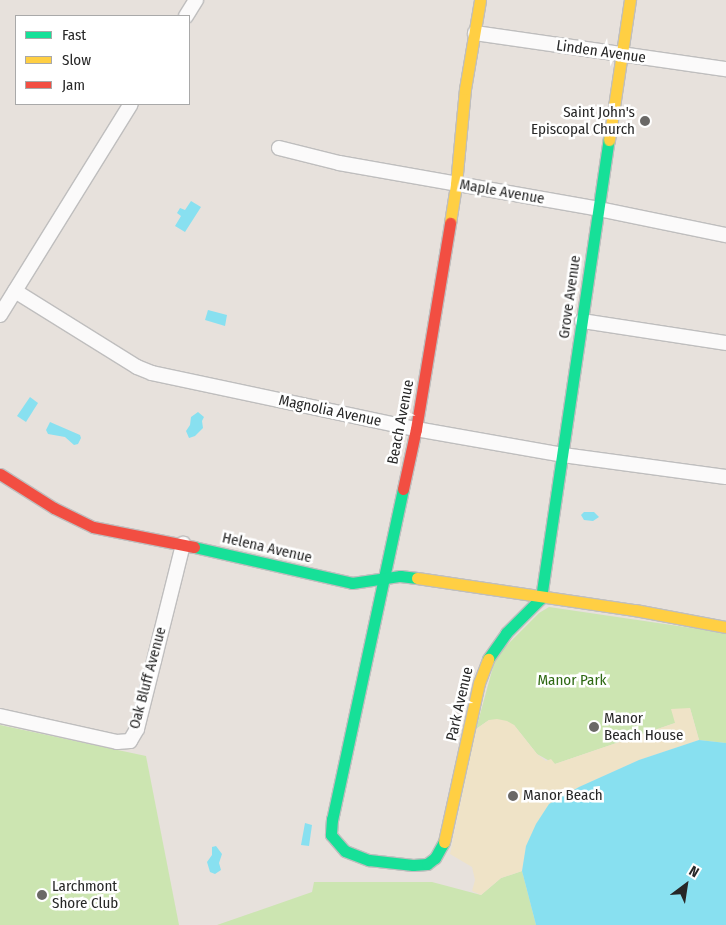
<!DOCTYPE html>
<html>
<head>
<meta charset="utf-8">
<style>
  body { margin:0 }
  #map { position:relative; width:726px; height:925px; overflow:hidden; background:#e7e1dc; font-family:"Fira Sans Condensed",sans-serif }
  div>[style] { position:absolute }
  .green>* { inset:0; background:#cce5b1 }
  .sand>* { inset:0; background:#efe3c7 }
  .water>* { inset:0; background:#88e0f0 }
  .roads { filter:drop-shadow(1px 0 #bfbebe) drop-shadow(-1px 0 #bfbebe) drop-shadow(0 1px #bfbebe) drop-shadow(0 -1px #bfbebe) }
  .street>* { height:14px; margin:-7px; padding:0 7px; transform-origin:7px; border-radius:7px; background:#fbfafa }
  .fast>* { height:11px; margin:-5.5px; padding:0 5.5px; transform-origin:5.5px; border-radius:5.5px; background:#16e098 }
  .slow>* { height:11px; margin:-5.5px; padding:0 5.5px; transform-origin:5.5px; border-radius:5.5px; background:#ffcf43 }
  .jam>* { height:11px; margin:-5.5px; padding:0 5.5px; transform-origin:5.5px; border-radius:5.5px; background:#f24e42 }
  .dots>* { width:14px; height:14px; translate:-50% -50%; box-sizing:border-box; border:2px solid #fff; border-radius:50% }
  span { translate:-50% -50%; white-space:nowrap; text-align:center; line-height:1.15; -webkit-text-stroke:5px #fff; paint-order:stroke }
  .street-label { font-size:15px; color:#272727 }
  .poi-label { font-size:15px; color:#272727 }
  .right { translate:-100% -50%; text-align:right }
  .left { translate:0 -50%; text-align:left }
  .park-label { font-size:15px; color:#2e6913 }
  .legend { position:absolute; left:15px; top:15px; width:175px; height:90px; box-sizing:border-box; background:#fff; border:1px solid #a9a9a9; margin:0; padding:6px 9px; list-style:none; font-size:15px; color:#272727 }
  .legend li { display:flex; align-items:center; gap:10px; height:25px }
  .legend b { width:25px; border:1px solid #a9a9a9 }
  .north { position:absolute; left:661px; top:860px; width:50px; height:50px; -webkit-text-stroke:4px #fff; paint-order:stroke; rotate:31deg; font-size:14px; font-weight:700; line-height:20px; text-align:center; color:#272727 }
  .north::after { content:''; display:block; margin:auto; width:18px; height:22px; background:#272727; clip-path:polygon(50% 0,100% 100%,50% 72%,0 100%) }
</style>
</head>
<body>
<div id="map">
  <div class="green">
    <i style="clip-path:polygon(549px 607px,726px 633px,726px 743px,699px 740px,690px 708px,675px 723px,555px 764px,537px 754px,514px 725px,489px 720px,476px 729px,496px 656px,539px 613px)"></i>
    <i style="clip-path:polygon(0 725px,146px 756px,179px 925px,0 925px)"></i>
    <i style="clip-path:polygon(522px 871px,536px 925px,217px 925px,312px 892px,314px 882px,432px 882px,481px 895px,501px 878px)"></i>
  </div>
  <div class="sand">
    <i style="clip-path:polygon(690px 708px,699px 740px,639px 760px,579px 787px,550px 804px,526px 846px,522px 871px,501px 878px,481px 895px,472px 891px,475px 880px,472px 867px,450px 854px,476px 729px,489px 720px,497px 719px,507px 721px,514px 725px,537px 754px,546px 761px,551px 759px,555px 764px,675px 723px,671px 709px)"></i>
  </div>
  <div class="water">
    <i style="clip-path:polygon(191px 201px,201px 207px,185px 232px,175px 226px,181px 216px,177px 213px,180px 208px,185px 210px)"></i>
    <i style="clip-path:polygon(208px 310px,227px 315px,225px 326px,205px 320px)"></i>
    <i style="clip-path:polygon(30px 397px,38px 403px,26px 422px,17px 416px)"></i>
    <i style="clip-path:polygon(198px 412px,204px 417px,202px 421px,203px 428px,195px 436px,189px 438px,186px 431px,190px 425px,191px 417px)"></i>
    <i style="clip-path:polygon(50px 422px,80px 435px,81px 438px,78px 444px,74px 445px,65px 437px,48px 434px,46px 430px)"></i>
    <i style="clip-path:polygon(584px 512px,594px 512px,599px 517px,593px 521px,584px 520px,581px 515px)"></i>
    <i style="clip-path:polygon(699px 740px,726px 743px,726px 925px,536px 925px,522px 871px,526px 846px,536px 824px,549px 804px,579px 787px,639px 760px)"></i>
    <i style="clip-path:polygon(305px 823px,312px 825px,309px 846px,301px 845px)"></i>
    <i style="clip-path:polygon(216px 846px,222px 854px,219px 863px,221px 870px,215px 874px,210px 872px,207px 862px,212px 855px,212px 847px)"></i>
  </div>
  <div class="roads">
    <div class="street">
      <i style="left:186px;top:16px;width:19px;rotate:-58deg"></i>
      <i style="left:475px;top:33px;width:254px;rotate:8.2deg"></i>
      <i style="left:279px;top:148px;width:62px;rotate:14deg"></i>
      <i style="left:339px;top:163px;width:264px;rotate:10deg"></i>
      <i style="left:599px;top:209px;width:130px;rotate:11.6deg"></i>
      <i style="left:15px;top:291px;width:144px;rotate:31.9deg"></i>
      <i style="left:137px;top:367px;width:16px;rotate:22deg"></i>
      <i style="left:152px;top:373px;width:270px;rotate:12deg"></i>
      <i style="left:416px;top:429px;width:149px;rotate:10deg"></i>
      <i style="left:563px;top:455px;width:164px;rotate:7.7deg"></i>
      <i style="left:0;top:315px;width:248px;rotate:-58.2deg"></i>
      <i style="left:582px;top:321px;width:146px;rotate:8.7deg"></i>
      <i style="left:0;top:716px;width:120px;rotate:12.5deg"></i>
      <i style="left:117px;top:742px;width:13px;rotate:-4deg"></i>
      <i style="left:130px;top:741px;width:14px;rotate:-60deg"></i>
      <i style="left:137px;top:729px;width:191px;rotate:-76deg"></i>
    </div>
    <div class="fast">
      <i style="left:403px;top:489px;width:338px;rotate:102.1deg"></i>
      <i style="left:332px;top:819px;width:16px;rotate:94deg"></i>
      <i style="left:331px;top:835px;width:21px;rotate:49deg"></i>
      <i style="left:345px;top:851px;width:26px;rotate:21deg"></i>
      <i style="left:369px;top:860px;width:44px;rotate:6.5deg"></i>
      <i style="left:413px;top:865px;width:14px;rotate:-4deg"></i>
      <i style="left:427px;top:864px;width:10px;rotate:-37deg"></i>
      <i style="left:435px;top:858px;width:18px;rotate:-61deg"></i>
      <i style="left:194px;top:547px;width:162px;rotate:12.8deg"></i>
      <i style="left:352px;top:583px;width:49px;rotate:-8.3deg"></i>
      <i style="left:400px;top:576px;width:17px;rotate:7deg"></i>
      <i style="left:541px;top:598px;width:463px;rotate:-81.6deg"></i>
      <i style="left:488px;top:659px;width:32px;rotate:-55deg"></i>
      <i style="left:506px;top:633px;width:49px;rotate:-45deg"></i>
    </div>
    <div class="slow">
      <i style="left:609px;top:140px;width:142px;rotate:-81.5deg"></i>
      <i style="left:450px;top:223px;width:39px;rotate:-81deg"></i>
      <i style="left:456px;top:184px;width:95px;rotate:-84.6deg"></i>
      <i style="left:465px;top:89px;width:90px;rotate:-80.4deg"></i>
      <i style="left:417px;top:578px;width:220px;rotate:8.4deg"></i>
      <i style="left:635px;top:610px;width:93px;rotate:10.6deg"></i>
      <i style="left:444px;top:842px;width:163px;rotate:-77.6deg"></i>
      <i style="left:479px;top:683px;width:26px;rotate:-69deg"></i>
    </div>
    <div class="jam">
      <i style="left:0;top:474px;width:64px;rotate:32.2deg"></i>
      <i style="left:54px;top:508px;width:43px;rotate:26deg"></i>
      <i style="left:93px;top:527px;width:103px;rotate:11.2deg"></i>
      <i style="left:403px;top:489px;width:61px;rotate:-77.8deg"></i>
      <i style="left:416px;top:429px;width:209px;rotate:-80.6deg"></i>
    </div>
  </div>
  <div class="dots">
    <i style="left:645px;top:121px;background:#6a6866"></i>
    <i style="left:594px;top:727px;background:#6a6866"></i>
    <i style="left:513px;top:796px;background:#6a6866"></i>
    <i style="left:42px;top:895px;background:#6a6866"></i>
  </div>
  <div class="street-label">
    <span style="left:601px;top:52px;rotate:8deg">Linden Avenue</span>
    <span style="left:502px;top:192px;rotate:10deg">Maple Avenue</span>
    <span style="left:570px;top:297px;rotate:-82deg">Grove Avenue</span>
    <span style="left:330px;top:411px;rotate:12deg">Magnolia Avenue</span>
    <span style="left:401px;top:422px;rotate:-79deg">Beach Avenue</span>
    <span style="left:267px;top:548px;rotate:13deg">Helena Avenue</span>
    <span style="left:148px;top:678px;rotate:-75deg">Oak Bluff Avenue</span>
    <span style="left:460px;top:704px;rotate:-77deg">Park Avenue</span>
  </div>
  <div class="poi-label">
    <span class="right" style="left:635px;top:121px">Saint John's<br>Episcopal Church</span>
    <span class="left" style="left:604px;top:727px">Manor<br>Beach House</span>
    <span class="left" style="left:523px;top:796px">Manor Beach</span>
    <span class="left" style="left:52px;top:895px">Larchmont<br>Shore Club</span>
  </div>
  <div class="park-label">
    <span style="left:572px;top:681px">Manor Park</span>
  </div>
  <ul class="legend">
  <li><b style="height:6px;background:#16e098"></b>Fast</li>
  <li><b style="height:6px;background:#ffcf43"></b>Slow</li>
  <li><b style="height:6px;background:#f24e42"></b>Jam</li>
  </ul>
  <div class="north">N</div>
</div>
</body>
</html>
